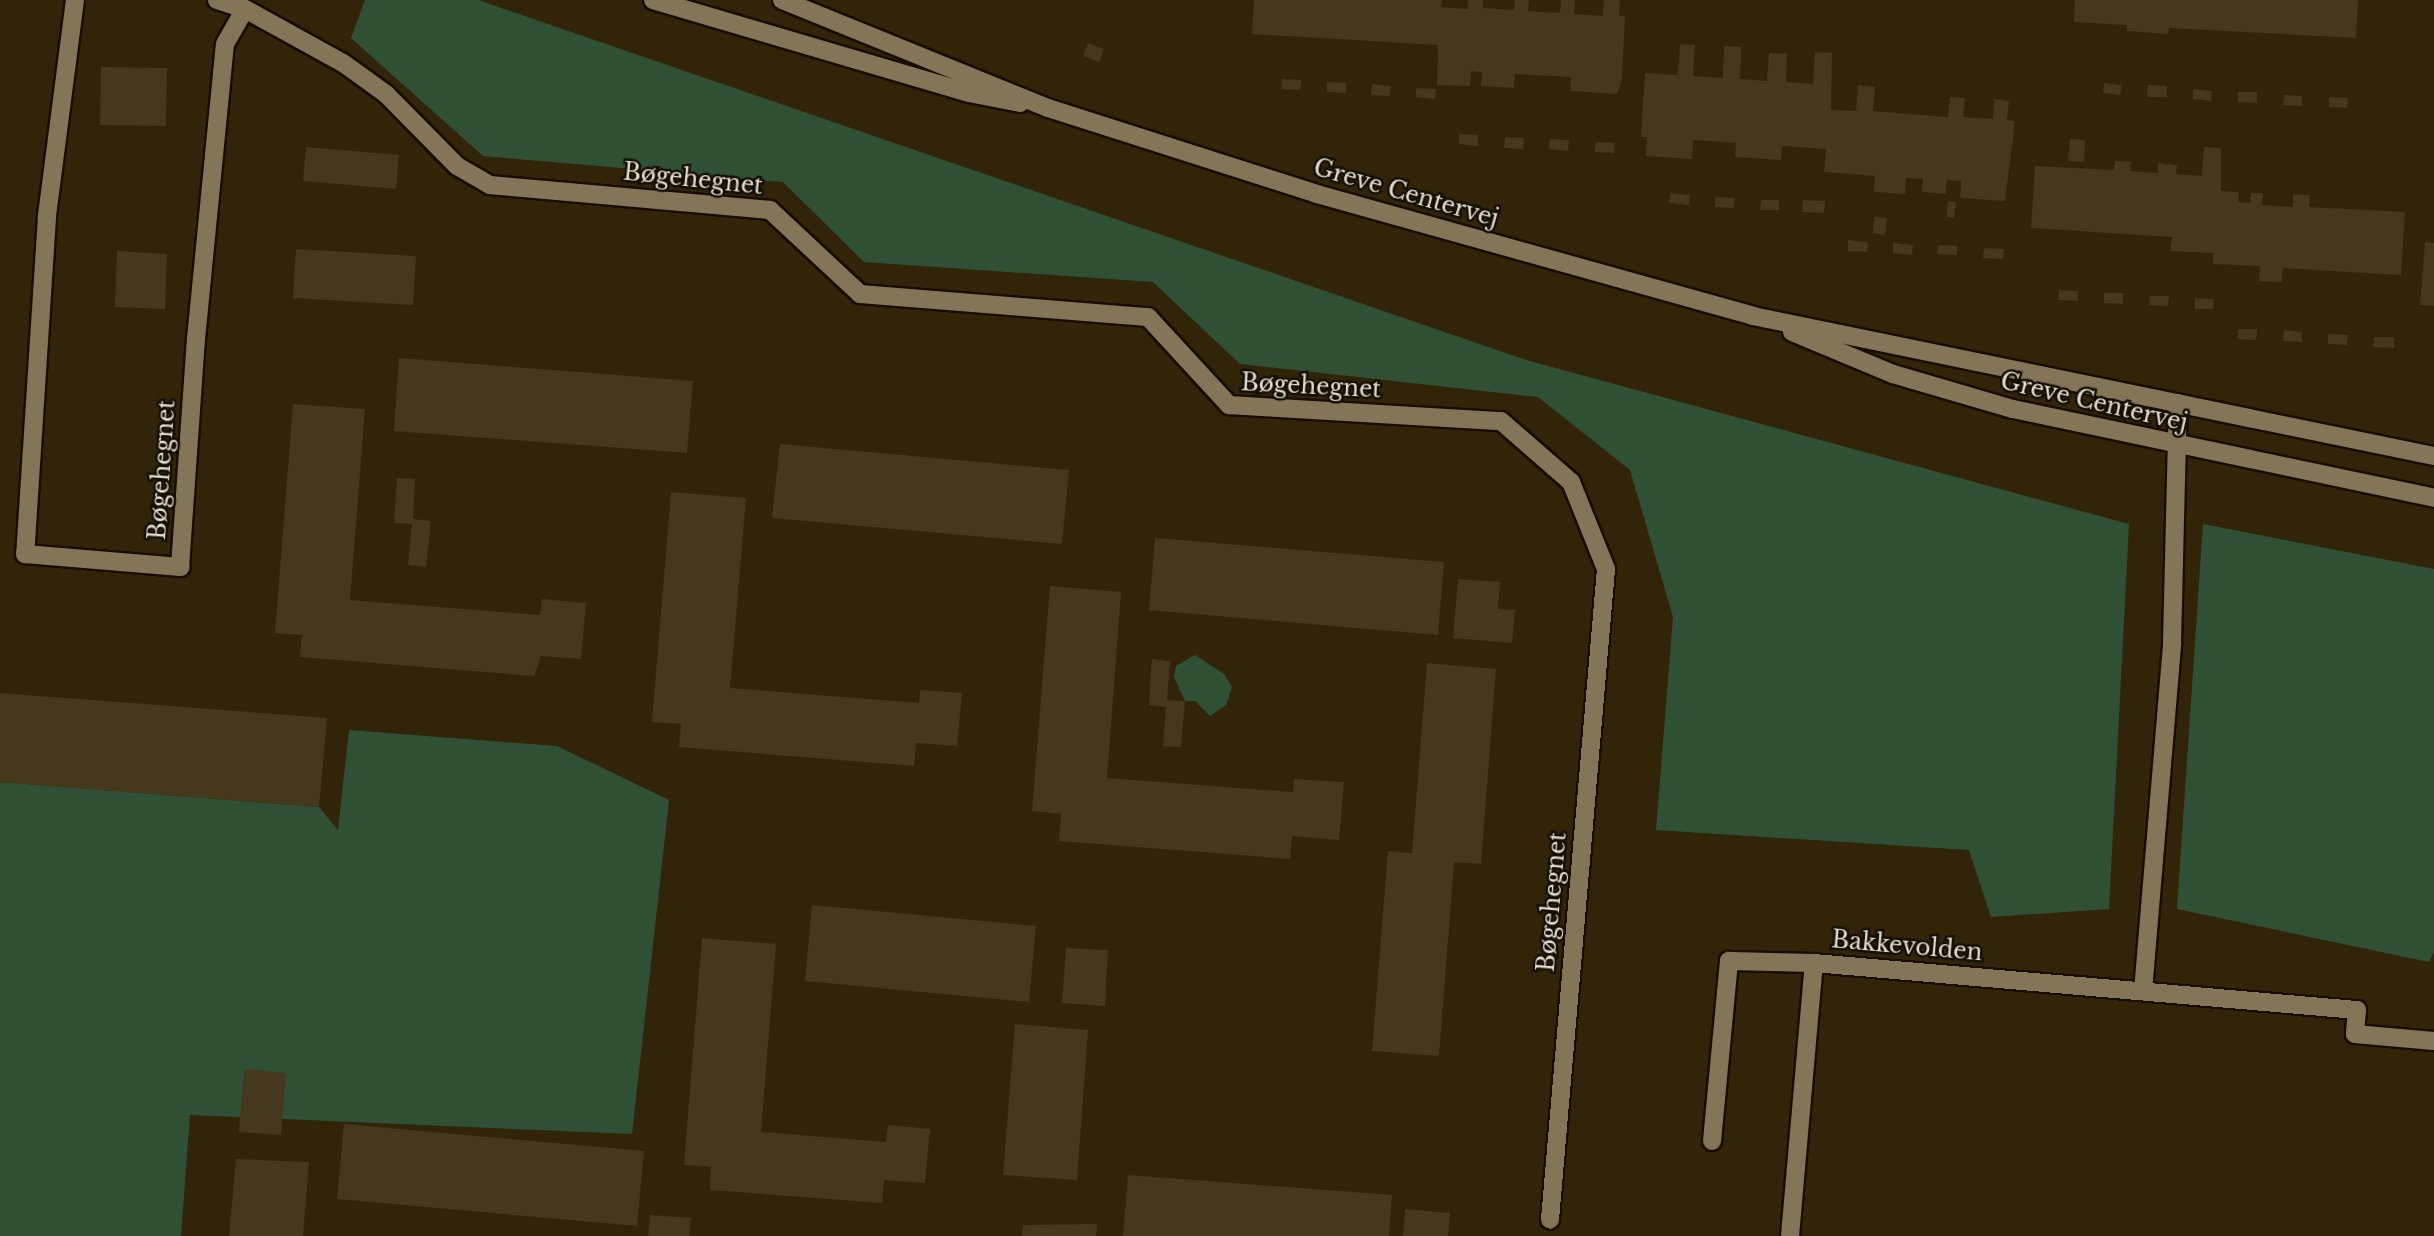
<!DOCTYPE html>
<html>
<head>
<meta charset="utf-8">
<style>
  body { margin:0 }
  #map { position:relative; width:2434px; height:1236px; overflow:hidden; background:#312409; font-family:"Libre Baskerville",serif }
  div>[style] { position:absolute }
  .green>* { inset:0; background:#305036 }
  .building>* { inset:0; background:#45381d }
  .roads { filter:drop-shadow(2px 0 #180d00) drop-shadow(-2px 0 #180d00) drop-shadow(0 2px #180d00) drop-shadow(0 -2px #180d00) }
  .service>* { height:18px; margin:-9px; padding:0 9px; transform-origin:9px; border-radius:9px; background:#847559 }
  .minor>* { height:18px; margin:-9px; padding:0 9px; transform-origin:9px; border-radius:9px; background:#847559 }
  .tertiary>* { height:18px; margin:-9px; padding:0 9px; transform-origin:9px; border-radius:9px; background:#847559 }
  span { translate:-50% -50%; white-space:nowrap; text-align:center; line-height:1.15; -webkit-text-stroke:5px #140f05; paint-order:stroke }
  .street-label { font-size:23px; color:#e3dbcc }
</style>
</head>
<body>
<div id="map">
  <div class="green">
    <i style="clip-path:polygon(365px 0,478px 0,1526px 360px,2129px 524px,2109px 909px,1991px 917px,1969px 850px,1656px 830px,1673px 617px,1630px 470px,1538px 397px,1240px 364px,1153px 282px,864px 262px,783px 182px,483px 156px,351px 38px)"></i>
    <i style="clip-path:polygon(2203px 524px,2434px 569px,2434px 952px,2429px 962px,2177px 909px)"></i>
    <i style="clip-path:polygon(1195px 655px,1224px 674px,1232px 687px,1226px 705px,1210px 716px,1195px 701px,1185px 701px,1174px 677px,1176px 666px)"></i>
    <i style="clip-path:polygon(349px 730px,557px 746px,669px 800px,632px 1134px,190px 1115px,181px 1236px,0 1236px,0 782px,319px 807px,338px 830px)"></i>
  </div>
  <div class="building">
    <i style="clip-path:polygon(1254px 0,1442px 0,1441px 7px,1468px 9px,1468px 0,1483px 0,1483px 8px,1514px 10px,1515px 0,1529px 0,1528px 11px,1560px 13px,1561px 0,1575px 0,1574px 14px,1603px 16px,1604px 0,1620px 0,1619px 16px,1625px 16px,1622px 80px,1617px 94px,1570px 91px,1571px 77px,1515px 74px,1514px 88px,1481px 86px,1482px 72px,1471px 71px,1470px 86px,1437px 85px,1438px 45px,1252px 34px)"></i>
    <i style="clip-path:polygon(2075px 0,2358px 0,2356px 38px,2169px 28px,2168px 34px,2127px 31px,2127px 25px,2074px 22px)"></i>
    <i style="clip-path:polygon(1088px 43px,1104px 49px,1099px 62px,1083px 56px)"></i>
    <i style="clip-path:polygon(1680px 44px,1695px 45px,1693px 76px,1723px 78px,1724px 46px,1741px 47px,1740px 79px,1767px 81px,1769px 53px,1787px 54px,1786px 82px,1813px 84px,1815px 52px,1832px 53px,1831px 110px,1856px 111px,1858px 85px,1875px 87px,1873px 111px,1948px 117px,1950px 97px,1965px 98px,1963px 117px,1993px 119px,1994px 99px,2009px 101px,2007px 120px,2015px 121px,2005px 201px,1960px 198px,1961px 181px,1947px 180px,1946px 194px,1922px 192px,1923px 179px,1906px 178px,1905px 194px,1874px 192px,1875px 176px,1824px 172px,1826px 149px,1782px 146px,1781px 160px,1735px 157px,1736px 143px,1693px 140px,1692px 159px,1646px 156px,1647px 137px,1641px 137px,1645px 73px,1678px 75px)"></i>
    <i style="clip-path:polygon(101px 67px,167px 68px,166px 126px,100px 125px)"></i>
    <i style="clip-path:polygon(1282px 79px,1301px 80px,1300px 90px,1281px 89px)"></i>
    <i style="clip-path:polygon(1327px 82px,1346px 83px,1346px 93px,1327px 92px)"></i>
    <i style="clip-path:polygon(2104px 83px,2122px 85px,2120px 95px,2103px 93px)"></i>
    <i style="clip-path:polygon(1372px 84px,1391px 86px,1390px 96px,1371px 95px)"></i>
    <i style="clip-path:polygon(2148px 85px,2167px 86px,2167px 97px,2147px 97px)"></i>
    <i style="clip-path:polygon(1416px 88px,1436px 89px,1435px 99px,1416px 97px)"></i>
    <i style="clip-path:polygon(2193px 89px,2212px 91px,2211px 101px,2193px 99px)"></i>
    <i style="clip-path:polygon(2238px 92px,2257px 92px,2257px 103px,2238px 102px)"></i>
    <i style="clip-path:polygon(2284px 95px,2302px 96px,2302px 106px,2283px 105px)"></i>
    <i style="clip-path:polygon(2329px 97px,2348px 98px,2347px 108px,2329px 107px)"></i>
    <i style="clip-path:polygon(1459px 134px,1478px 135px,1478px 146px,1459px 144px)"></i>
    <i style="clip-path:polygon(1505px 137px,1524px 138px,1523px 149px,1504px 148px)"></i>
    <i style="clip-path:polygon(1550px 139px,1569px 140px,1568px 151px,1549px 149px)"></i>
    <i style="clip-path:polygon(2070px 139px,2085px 140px,2084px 162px,2068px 161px)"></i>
    <i style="clip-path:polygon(1596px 142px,1615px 143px,1614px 153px,1595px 152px)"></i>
    <i style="clip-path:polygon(306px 147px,399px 155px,396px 189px,303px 181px)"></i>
    <i style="clip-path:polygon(2204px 147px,2221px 148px,2221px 191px,2239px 192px,2238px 202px,2250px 203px,2251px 193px,2263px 193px,2262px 205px,2293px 207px,2293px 194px,2310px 195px,2309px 207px,2405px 212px,2401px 275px,2283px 268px,2282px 282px,2259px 281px,2260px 266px,2213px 264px,2213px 253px,2170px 251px,2172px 237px,2031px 228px,2035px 166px,2114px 170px,2115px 161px,2131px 162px,2130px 171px,2158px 173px,2158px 163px,2177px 165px,2176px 174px,2202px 176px)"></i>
    <i style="clip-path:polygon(1670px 193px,1690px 195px,1689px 205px,1669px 203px)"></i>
    <i style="clip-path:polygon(1715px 197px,1735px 198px,1734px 208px,1715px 207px)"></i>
    <i style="clip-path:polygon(1761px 200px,1779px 200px,1779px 210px,1760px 210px)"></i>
    <i style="clip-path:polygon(1803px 200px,1825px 201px,1824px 213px,1802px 212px)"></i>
    <i style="clip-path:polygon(1948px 201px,1956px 202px,1954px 218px,1947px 217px)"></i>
    <i style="clip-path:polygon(1874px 217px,1887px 218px,1885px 235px,1873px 233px)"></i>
    <i style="clip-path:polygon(1848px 240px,1868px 242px,1867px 252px,1848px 251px)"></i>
    <i style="clip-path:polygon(2425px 242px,2434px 243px,2434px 306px,2420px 305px)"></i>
    <i style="clip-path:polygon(1893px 243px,1913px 245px,1912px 255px,1893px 253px)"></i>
    <i style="clip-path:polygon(1938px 245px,1957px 246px,1957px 255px,1937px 254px)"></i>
    <i style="clip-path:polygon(1984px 248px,2004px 249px,2003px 259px,1983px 258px)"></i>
    <i style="clip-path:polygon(296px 249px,416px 256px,413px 305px,293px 298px)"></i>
    <i style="clip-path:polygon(117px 251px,167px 254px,165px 309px,115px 307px)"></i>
    <i style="clip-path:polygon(2059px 290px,2078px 291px,2078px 301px,2058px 300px)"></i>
    <i style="clip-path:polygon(2104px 293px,2123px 293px,2123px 304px,2104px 303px)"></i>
    <i style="clip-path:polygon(2150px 296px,2169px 296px,2168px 306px,2149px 305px)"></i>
    <i style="clip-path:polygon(2195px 298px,2214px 299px,2213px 309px,2195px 309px)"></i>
    <i style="clip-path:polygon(2238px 329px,2257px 329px,2256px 340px,2238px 339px)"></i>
    <i style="clip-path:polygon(2284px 330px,2302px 332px,2302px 342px,2283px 341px)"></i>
    <i style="clip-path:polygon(2328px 334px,2348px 335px,2347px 345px,2328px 344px)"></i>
    <i style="clip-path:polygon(2374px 337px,2394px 337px,2394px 348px,2373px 347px)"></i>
    <i style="clip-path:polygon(399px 358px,693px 381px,687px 453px,394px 431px)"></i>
    <i style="clip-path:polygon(293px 404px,365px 409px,350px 600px,540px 615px,542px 599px,586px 603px,581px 659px,541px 656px,534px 676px,300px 657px,302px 635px,275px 633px)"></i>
    <i style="clip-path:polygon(780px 444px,1069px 470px,1062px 544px,772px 518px)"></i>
    <i style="clip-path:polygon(397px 478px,415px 479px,413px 519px,431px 521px,426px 567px,408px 565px,412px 524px,394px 523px)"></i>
    <i style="clip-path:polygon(671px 492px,746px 498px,730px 688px,919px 703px,920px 690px,962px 693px,957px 746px,916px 743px,914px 766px,679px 747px,681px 724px,652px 722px)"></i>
    <i style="clip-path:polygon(1155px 538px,1444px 562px,1438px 635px,1149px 610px)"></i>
    <i style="clip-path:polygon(1458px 579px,1500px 582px,1498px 609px,1515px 610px,1512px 643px,1453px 638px)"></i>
    <i style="clip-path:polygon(1050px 586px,1121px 592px,1107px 778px,1293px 792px,1294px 779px,1344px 782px,1339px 840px,1292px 836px,1290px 859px,1059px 841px,1061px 814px,1032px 811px)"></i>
    <i style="clip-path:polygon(1152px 659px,1170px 661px,1167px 700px,1185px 701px,1181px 747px,1163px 746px,1166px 707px,1149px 705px)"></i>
    <i style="clip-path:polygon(1427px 663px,1496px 669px,1481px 864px,1454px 862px,1439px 1056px,1372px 1051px,1388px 851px,1412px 853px)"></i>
    <i style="clip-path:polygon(0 693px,327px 718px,319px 807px,0 782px)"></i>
    <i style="clip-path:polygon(812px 905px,1036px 926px,1029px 1002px,805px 981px)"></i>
    <i style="clip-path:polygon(702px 938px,776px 944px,761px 1132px,886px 1142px,888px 1125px,930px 1129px,925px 1183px,884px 1180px,882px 1203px,710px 1190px,711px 1167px,684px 1165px)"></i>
    <i style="clip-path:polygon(1066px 948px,1108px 950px,1105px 1006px,1062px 1003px)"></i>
    <i style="clip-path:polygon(1015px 1024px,1088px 1030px,1077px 1180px,1003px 1175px)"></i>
    <i style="clip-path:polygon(244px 1069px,286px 1073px,281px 1135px,239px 1132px)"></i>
    <i style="clip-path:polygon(344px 1124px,644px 1151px,637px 1226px,337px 1199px)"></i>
    <i style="clip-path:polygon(236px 1159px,309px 1162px,303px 1236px,229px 1236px)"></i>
    <i style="clip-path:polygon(1128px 1175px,1392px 1195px,1389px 1236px,1123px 1236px)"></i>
    <i style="clip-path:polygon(1405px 1209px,1450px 1213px,1448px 1236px,1403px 1236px)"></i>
    <i style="clip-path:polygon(650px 1215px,691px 1218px,689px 1236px,648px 1236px)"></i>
    <i style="clip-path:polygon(1097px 1224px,1096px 1236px,1022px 1236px,1023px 1225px)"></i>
  </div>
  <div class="roads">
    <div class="service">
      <i style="left:75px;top:0;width:219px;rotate:97.4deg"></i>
      <i style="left:47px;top:217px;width:338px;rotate:93.7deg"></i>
      <i style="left:25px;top:554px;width:156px;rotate:4.8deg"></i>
      <i style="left:180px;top:567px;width:229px;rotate:-86deg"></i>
      <i style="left:196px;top:339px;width:296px;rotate:-84.4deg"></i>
      <i style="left:225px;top:44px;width:40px;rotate:-60.3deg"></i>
      <i style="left:1712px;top:1141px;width:181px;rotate:-84.6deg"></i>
      <i style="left:1729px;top:961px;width:85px;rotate:1.3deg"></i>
    </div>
    <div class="minor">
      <i style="left:217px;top:0;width:29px;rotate:18deg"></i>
      <i style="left:245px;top:9px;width:112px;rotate:28.9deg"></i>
      <i style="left:343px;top:63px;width:53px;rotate:35.8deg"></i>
      <i style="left:386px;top:94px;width:101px;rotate:45.4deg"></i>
      <i style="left:457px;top:166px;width:38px;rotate:30deg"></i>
      <i style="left:490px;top:185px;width:281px;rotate:5.1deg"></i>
      <i style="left:770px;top:210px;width:123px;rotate:43deg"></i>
      <i style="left:860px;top:294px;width:289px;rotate:4.6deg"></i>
      <i style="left:1148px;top:317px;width:120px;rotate:47.4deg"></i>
      <i style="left:1229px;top:405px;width:272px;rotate:3.4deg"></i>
      <i style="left:1501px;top:421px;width:93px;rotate:41.1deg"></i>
      <i style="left:1571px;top:482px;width:94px;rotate:68.1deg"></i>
      <i style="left:1606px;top:569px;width:653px;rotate:94.92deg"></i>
      <i style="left:2143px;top:991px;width:350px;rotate:-85.2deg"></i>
      <i style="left:2172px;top:642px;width:239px;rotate:-88.6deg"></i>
      <i style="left:1790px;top:1236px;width:274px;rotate:-85deg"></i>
      <i style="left:1814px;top:963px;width:545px;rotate:4.95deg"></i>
      <i style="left:2357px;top:1010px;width:24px;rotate:95deg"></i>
      <i style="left:2355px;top:1034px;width:79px;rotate:5.1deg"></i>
    </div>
    <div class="tertiary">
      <i style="left:653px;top:0;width:329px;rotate:16.4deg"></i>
      <i style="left:969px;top:93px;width:52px;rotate:11.1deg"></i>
      <i style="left:782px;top:0;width:287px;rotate:22.1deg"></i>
      <i style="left:1048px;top:108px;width:282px;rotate:17.7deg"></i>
      <i style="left:1317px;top:194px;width:453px;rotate:15.6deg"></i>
      <i style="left:1753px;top:316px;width:695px;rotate:11.62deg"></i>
      <i style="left:1792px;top:332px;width:109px;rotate:22.6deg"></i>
      <i style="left:1893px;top:374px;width:125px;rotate:16.3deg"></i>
      <i style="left:2013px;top:409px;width:430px;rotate:11.9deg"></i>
    </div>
  </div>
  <div class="street-label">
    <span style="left:693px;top:179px;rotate:6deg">Bøgehegnet</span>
    <span style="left:1406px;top:193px;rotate:16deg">Greve Centervej</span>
    <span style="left:1311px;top:386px;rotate:3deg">Bøgehegnet</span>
    <span style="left:2094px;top:402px;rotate:13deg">Greve Centervej</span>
    <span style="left:162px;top:470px;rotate:-86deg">Bøgehegnet</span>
    <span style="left:1552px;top:902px;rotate:-85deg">Bøgehegnet</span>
    <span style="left:1907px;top:946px;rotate:5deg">Bakkevolden</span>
  </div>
</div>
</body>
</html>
